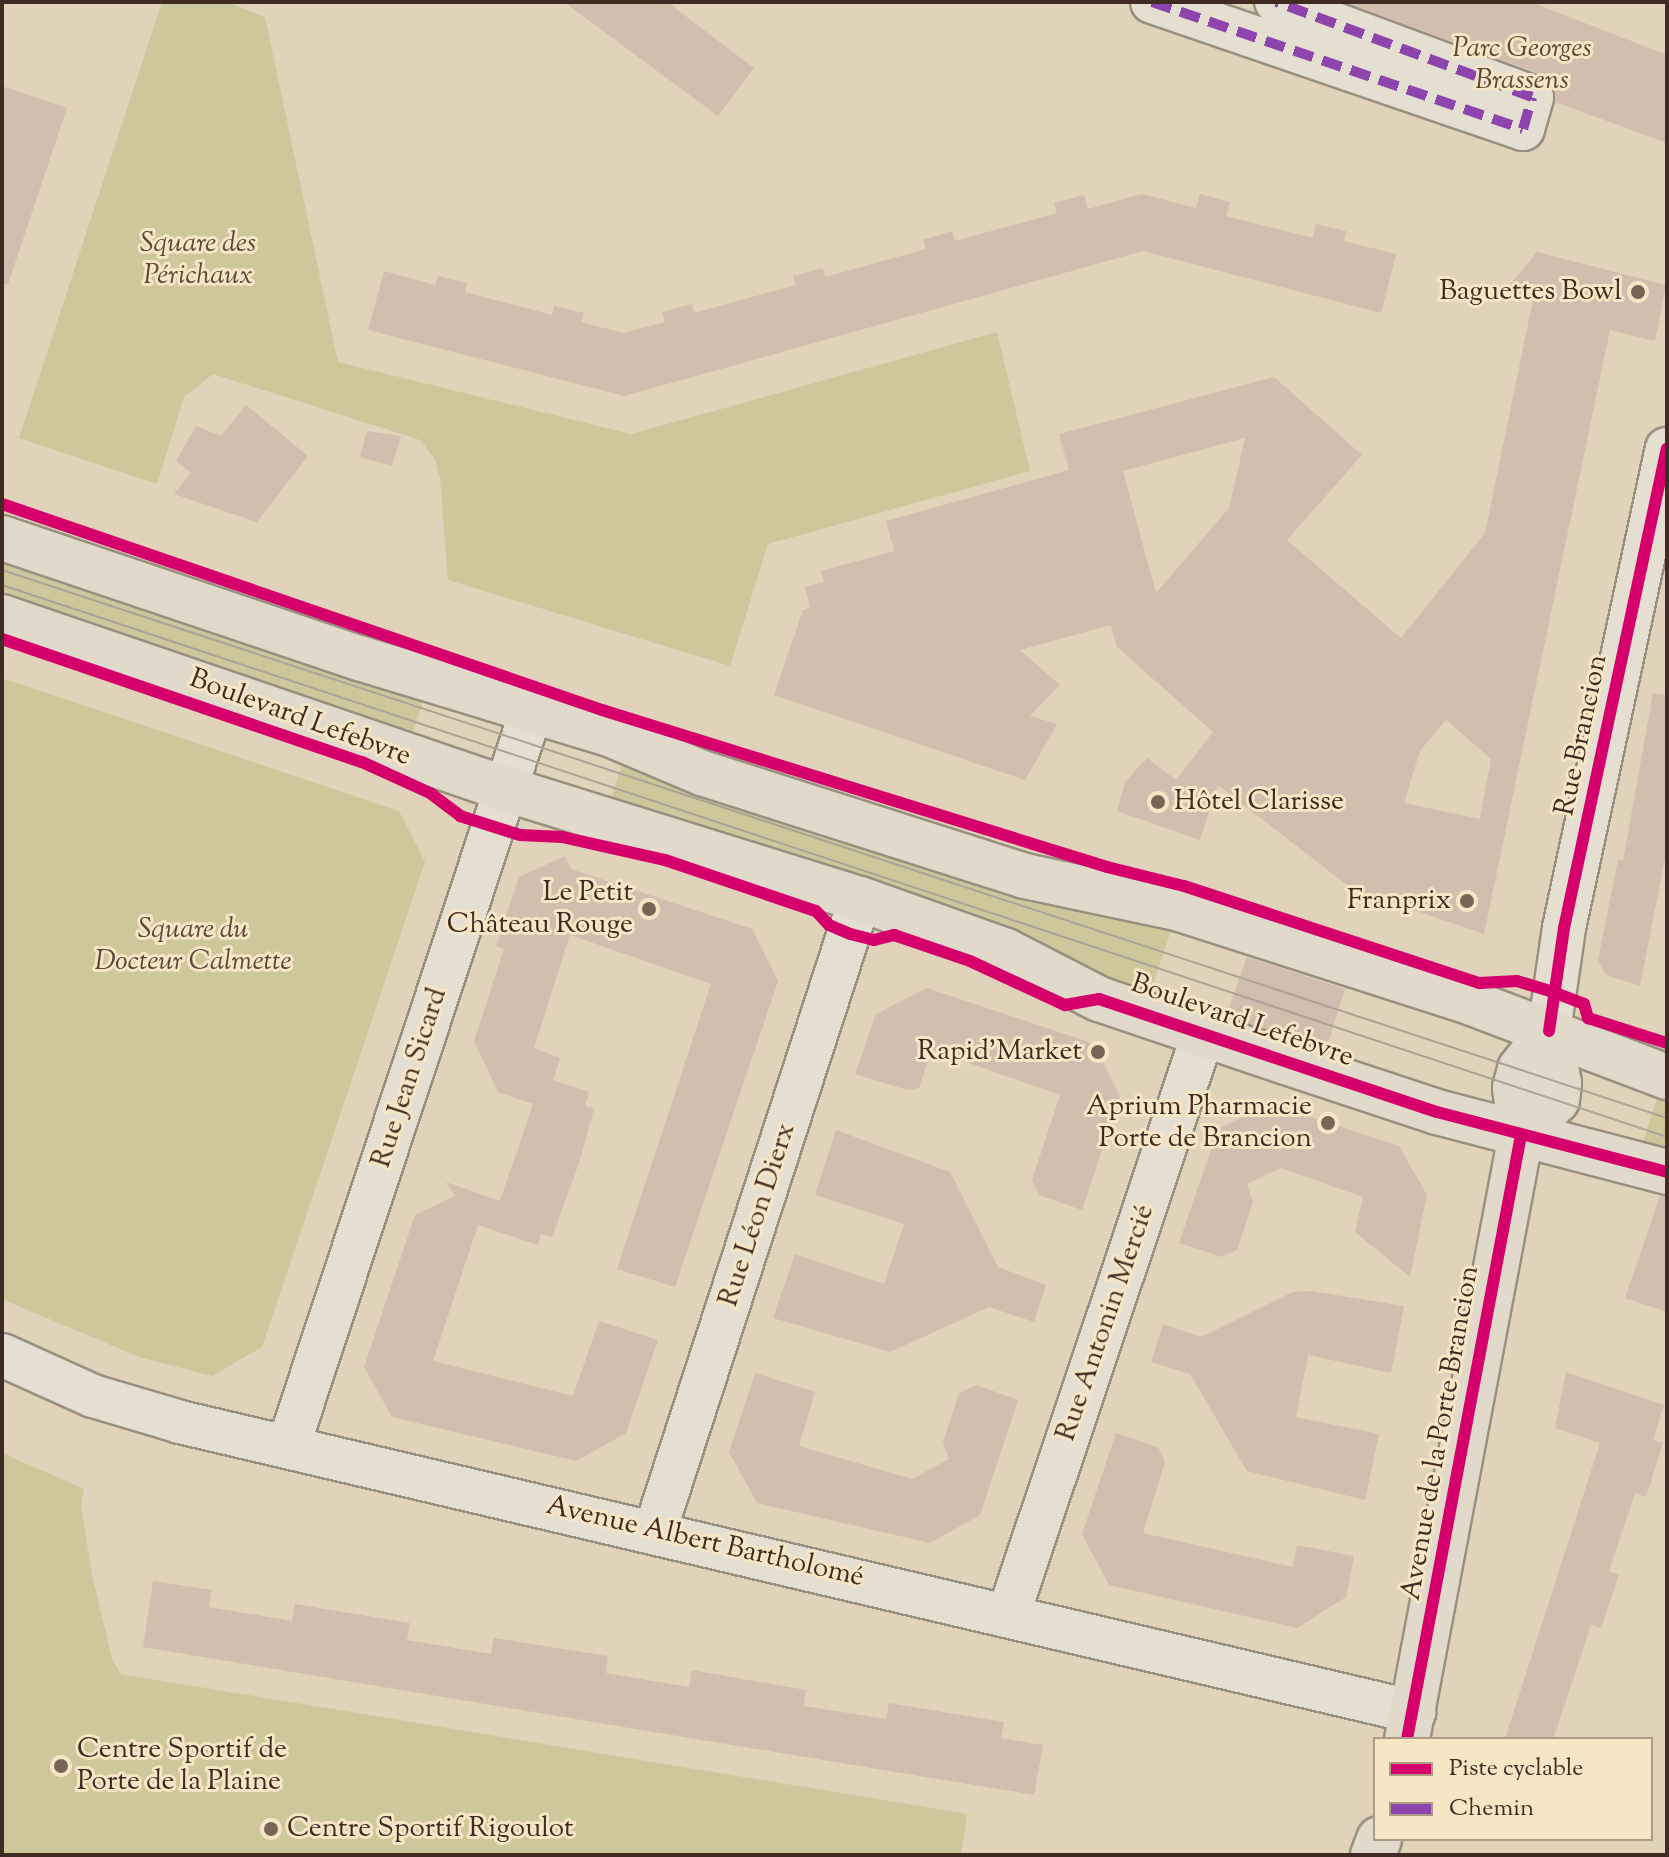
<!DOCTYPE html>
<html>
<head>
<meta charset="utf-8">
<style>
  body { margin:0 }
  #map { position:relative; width:1669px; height:1857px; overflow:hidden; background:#e0d3b9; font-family:"Sorts Mill Goudy",serif }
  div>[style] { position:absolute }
  .green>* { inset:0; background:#cec79c }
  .building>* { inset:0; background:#d1beae }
  .roads { filter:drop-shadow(2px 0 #998f7f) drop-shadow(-2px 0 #998f7f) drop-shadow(0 2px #998f7f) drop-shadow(0 -2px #998f7f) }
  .minor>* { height:42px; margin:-21px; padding:0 21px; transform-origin:21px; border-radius:21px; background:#e5dfd2 }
  .major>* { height:44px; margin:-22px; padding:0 22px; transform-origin:22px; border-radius:22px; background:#e1daca }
  .tram>* { height:2px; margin:-1px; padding:0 1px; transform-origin:1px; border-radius:1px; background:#aaa297 }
  .quiet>* { height:10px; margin-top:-5px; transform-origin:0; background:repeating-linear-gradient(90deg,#8e44ad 0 20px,transparent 0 30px) }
  .cycleway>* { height:12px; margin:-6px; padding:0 6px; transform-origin:6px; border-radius:6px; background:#d6006c }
  .dots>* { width:22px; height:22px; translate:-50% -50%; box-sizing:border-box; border:4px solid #f6e6c6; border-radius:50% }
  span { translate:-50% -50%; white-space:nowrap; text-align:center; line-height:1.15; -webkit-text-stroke:6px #f6e6c6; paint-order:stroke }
  .park-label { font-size:28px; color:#594835; font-style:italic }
  .poi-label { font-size:28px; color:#3f2b21 }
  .right { translate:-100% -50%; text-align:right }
  .left { translate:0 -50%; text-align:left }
  .street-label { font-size:28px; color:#3f2b21 }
  .frame { position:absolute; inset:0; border:4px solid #3f2b21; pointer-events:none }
  .legend { position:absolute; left:1373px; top:1737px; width:280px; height:104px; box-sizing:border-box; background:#f6e6c6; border:2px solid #ad9b84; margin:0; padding:10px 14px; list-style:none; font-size:24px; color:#3f2b21 }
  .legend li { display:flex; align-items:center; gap:16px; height:40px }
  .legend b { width:40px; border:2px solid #ad9b84 }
</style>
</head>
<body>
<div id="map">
  <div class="green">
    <i style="clip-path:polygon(162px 2px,227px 2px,265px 17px,338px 362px,631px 434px,997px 332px,1030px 471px,768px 544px,730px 666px,448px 580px,440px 478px,435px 459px,420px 440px,213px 374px,184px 397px,157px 484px,19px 438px)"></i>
    <i style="clip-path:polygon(2px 556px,424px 698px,411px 737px,2px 599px)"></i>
    <i style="clip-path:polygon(2px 678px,399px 811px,425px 862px,262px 1347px,212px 1376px,139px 1357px,2px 1299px)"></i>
    <i style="clip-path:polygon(622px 764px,1030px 899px,1173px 925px,1147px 1001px,610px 802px)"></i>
    <i style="clip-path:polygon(1658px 1096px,1667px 1099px,1667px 1150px,1643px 1142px)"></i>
    <i style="clip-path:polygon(2px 1453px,84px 1489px,81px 1505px,92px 1575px,112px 1659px,121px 1674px,967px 1814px,961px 1855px,2px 1855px)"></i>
  </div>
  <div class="building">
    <i style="clip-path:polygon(564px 2px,667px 2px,754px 68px,718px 116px)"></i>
    <i style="clip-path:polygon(1345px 2px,1531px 2px,1667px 55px,1667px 143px,1555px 102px,1550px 82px,1540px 74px)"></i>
    <i style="clip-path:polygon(2px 86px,67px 108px,8px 284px,2px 284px)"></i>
    <i style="clip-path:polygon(1142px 194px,1196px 208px,1200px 194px,1230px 202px,1226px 216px,1313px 238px,1316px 224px,1346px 231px,1344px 241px,1396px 254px,1381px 313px,1143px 251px,624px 396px,368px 330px,384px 271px,435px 285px,438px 276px,467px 283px,465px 292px,552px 315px,554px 306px,584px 313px,581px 322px,623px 333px,665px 322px,662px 312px,692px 304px,694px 313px,796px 285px,793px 276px,823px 268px,825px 277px,926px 249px,923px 240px,952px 231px,955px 241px,1057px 213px,1054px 203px,1084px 195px,1088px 209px)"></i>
    <i style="clip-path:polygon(evenodd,1537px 252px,1666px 285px,1655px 341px,1610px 330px,1484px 934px,1352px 889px,1218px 785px,1200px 840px,1117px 811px,1125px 782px,1147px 758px,1176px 780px,1213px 732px,1117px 647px,1111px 625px,1020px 650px,1060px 685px,1030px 716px,1057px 724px,1025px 780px,774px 695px,803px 610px,810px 607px,805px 587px,824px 582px,821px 571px,894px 551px,886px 521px,1069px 470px,1059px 434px,1274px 377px,1362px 455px,1287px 540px,1401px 638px,1485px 533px,1533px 300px,1503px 293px,1537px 252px,1245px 438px,1229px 508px,1156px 593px,1123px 471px,1245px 438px,1537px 252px,1446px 720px,1491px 759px,1480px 819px,1404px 803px,1420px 751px,1446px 720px)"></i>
    <i style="clip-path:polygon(246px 405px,308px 456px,257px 522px,174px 494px,191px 473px,176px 461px,196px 426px,221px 436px)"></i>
    <i style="clip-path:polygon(367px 431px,401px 436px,392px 466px,360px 457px)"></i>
    <i style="clip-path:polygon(1653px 693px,1667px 695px,1667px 848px,1640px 986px,1606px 975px,1598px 960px,1618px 860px,1623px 861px)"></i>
    <i style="clip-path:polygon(565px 856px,571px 869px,752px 929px,778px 981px,675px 1287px,617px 1269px,711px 984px,570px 935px,534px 1048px,560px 1058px,553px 1080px,589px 1092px,585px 1106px,594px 1109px,579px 1163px,552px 1237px,541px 1234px,538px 1245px,478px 1225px,433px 1361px,573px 1396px,599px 1321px,658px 1340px,626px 1433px,576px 1461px,392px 1417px,364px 1367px,415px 1215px,455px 1196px,446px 1182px,500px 1201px,533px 1104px,498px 1092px,474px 1041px,504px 949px,496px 946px,519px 877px)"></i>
    <i style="clip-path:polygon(1247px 957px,1345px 989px,1326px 1049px,1226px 1016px)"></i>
    <i style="clip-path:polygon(927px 988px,1094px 1044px,1120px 1096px,1082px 1210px,1039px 1195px,1032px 1180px,1060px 1095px,932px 1050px,919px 1088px,907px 1090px,855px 1074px,876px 1014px)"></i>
    <i style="clip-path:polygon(1269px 1103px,1399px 1146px,1427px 1195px,1410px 1277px,1355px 1232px,1363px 1197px,1281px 1168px,1247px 1184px,1253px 1202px,1237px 1250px,1222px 1257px,1179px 1243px,1218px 1129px)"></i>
    <i style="clip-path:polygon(836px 1130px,950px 1172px,998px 1267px,1046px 1285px,1034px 1322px,989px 1307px,890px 1352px,773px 1318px,795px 1254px,884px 1284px,904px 1224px,815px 1195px)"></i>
    <i style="clip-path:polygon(1660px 1196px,1667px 1196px,1667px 1312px,1625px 1298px)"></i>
    <i style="clip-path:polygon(1311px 1291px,1404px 1306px,1391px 1373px,1308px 1355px,1296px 1417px,1379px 1434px,1365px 1500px,1247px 1471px,1190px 1374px,1151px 1362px,1163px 1324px,1201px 1337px,1293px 1292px)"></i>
    <i style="clip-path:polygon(1566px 1372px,1664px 1405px,1653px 1440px,1663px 1443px,1646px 1497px,1635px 1493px,1609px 1571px,1619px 1575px,1601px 1628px,1591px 1625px,1553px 1739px,1505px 1739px,1600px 1443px,1555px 1428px)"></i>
    <i style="clip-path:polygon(755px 1373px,815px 1392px,799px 1446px,912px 1479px,949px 1459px,943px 1442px,959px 1393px,976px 1385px,1018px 1400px,980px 1515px,930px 1543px,757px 1503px,729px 1452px)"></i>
    <i style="clip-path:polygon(1116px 1433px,1158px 1447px,1165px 1462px,1143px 1533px,1293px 1567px,1297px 1545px,1354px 1556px,1346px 1597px,1297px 1628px,1109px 1585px,1082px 1534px)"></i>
    <i style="clip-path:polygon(153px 1581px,212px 1590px,209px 1607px,292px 1621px,295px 1604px,410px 1623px,407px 1640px,491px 1654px,494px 1638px,608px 1656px,606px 1673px,689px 1687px,692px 1670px,806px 1690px,804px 1706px,886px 1719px,889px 1703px,1004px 1722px,1001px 1738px,1043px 1745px,1034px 1795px,143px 1647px)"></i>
  </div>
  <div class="roads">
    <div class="minor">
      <i style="left:1152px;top:2px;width:392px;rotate:18.9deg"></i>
      <i style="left:1523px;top:129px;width:33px;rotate:-74deg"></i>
      <i style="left:1532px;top:97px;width:273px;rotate:-159.6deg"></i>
      <i style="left:1549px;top:1031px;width:104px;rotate:-81.7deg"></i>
      <i style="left:1564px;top:928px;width:490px;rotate:-77.9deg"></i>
      <i style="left:2px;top:1355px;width:100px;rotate:24.3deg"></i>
      <i style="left:93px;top:1396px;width:91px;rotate:16.6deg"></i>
      <i style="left:180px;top:1422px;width:1268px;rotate:13.22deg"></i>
      <i style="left:288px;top:1447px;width:777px;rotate:-71.7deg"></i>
      <i style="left:655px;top:1531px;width:664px;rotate:-72.03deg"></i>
      <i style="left:1009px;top:1613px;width:611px;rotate:-71.48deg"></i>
    </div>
    <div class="major">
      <i style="left:2px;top:538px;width:377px;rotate:18.6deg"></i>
      <i style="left:359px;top:658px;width:264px;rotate:16.9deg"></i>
      <i style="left:612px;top:735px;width:98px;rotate:22.9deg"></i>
      <i style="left:702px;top:773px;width:339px;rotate:17.7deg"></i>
      <i style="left:1025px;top:876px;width:158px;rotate:12deg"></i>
      <i style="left:1180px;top:909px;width:307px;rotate:17.8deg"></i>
      <i style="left:1472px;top:1003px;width:209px;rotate:20.8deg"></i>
      <i style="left:2px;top:617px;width:533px;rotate:18.84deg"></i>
      <i style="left:506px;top:789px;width:371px;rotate:17.3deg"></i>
      <i style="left:860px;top:899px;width:155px;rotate:19.6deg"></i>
      <i style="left:1006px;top:951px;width:105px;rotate:27.3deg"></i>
      <i style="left:1099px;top:999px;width:200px;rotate:18.6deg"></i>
      <i style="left:1289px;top:1063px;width:156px;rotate:18.3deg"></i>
      <i style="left:1437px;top:1112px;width:238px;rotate:14.6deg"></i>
      <i style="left:1521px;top:1135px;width:50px;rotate:-44.2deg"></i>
      <i style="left:1557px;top:1100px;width:17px;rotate:-83deg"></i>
      <i style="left:1559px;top:1083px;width:53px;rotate:-100.9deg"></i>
      <i style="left:1407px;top:1739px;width:615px;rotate:-79.31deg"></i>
      <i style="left:1521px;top:1135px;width:47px;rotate:-97.3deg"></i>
      <i style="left:1515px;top:1088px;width:20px;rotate:-75deg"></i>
      <i style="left:1520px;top:1069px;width:48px;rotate:-52.7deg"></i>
      <i style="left:1373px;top:1855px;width:17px;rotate:-69deg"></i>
    </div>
  </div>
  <div class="tram">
    <i style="left:2px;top:570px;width:1753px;rotate:18.22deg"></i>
    <i style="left:2px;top:585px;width:1754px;rotate:18.34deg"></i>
  </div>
  <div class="quiet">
    <i style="left:1152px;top:2px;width:392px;rotate:18.9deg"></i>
    <i style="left:1523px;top:129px;width:33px;rotate:-74deg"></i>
    <i style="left:1532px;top:97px;width:273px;rotate:-159.6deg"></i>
  </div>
  <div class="cycleway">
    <i style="left:2px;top:504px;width:634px;rotate:18.95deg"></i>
    <i style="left:602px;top:710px;width:529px;rotate:17.27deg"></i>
    <i style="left:1107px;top:867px;width:79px;rotate:13.9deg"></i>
    <i style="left:1184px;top:886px;width:311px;rotate:18.2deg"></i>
    <i style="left:1479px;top:983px;width:38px;rotate:-3deg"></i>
    <i style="left:1517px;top:981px;width:38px;rotate:17deg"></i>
    <i style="left:1553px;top:992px;width:33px;rotate:21deg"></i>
    <i style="left:1584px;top:1004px;width:15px;rotate:74deg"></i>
    <i style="left:1588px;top:1018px;width:83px;rotate:17.6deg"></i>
    <i style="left:2px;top:639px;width:380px;rotate:18.9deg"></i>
    <i style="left:362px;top:762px;width:75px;rotate:24.5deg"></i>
    <i style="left:430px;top:793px;width:38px;rotate:37deg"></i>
    <i style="left:460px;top:816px;width:63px;rotate:17.6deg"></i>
    <i style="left:520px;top:835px;width:42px;rotate:2.7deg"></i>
    <i style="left:562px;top:837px;width:106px;rotate:12.6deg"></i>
    <i style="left:665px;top:860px;width:159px;rotate:18.7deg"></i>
    <i style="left:816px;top:911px;width:19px;rotate:47deg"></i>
    <i style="left:829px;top:925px;width:23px;rotate:23deg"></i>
    <i style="left:850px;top:934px;width:25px;rotate:14deg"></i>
    <i style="left:874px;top:940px;width:21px;rotate:-14deg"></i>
    <i style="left:894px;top:935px;width:80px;rotate:18.9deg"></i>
    <i style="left:970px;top:961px;width:105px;rotate:24.9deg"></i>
    <i style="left:1065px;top:1005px;width:35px;rotate:-10deg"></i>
    <i style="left:1099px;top:999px;width:356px;rotate:18.5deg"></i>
    <i style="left:1437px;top:1112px;width:238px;rotate:14.6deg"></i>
    <i style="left:1549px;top:1031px;width:104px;rotate:-81.7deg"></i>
    <i style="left:1564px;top:928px;width:490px;rotate:-77.9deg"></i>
    <i style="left:1407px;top:1739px;width:615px;rotate:-79.31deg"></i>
  </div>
  <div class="dots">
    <i style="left:1638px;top:292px;background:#776656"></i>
    <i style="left:1158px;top:802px;background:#776656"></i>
    <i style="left:1467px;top:901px;background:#776656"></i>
    <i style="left:649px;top:909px;background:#776656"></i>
    <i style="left:1098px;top:1052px;background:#776656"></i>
    <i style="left:1328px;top:1123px;background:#776656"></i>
    <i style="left:61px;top:1766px;background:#776656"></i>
    <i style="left:271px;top:1829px;background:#776656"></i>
  </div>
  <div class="park-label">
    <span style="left:1522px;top:65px">Parc Georges<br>Brassens</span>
    <span style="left:198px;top:260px">Square des<br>Périchaux</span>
    <span style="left:193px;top:946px">Square du<br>Docteur Calmette</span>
  </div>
  <div class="poi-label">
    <span class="right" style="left:1622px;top:292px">Baguettes Bowl</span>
    <span class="left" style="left:1174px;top:802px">Hôtel Clarisse</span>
    <span class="right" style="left:633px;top:909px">Le Petit<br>Château Rouge</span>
    <span class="right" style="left:1451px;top:901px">Franprix</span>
    <span class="right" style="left:1082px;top:1052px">Rapid'Market</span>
    <span class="right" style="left:1312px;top:1123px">Aprium Pharmacie<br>Porte de Brancion</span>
    <span class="left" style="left:77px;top:1766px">Centre Sportif de<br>Porte de la Plaine</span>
    <span class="left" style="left:287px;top:1829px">Centre Sportif Rigoulot</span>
  </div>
  <div class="street-label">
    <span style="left:300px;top:718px;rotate:20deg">Boulevard Lefebvre</span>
    <span style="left:1582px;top:735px;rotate:-78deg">Rue Brancion</span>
    <span style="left:1242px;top:1021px;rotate:19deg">Boulevard Lefebvre</span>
    <span style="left:410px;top:1078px;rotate:-72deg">Rue Jean Sicard</span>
    <span style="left:758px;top:1215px;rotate:-72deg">Rue Léon Dierx</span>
    <span style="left:1106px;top:1323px;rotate:-71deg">Rue Antonin Mercié</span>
    <span style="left:1441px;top:1433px;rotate:-80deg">Avenue de la Porte Brancion</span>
    <span style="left:705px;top:1542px;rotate:13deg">Avenue Albert Bartholomé</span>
  </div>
  <div class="frame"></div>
  <ul class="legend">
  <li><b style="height:10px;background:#d6006c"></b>Piste cyclable</li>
  <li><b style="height:10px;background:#8e44ad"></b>Chemin</li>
  </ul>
</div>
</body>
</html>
